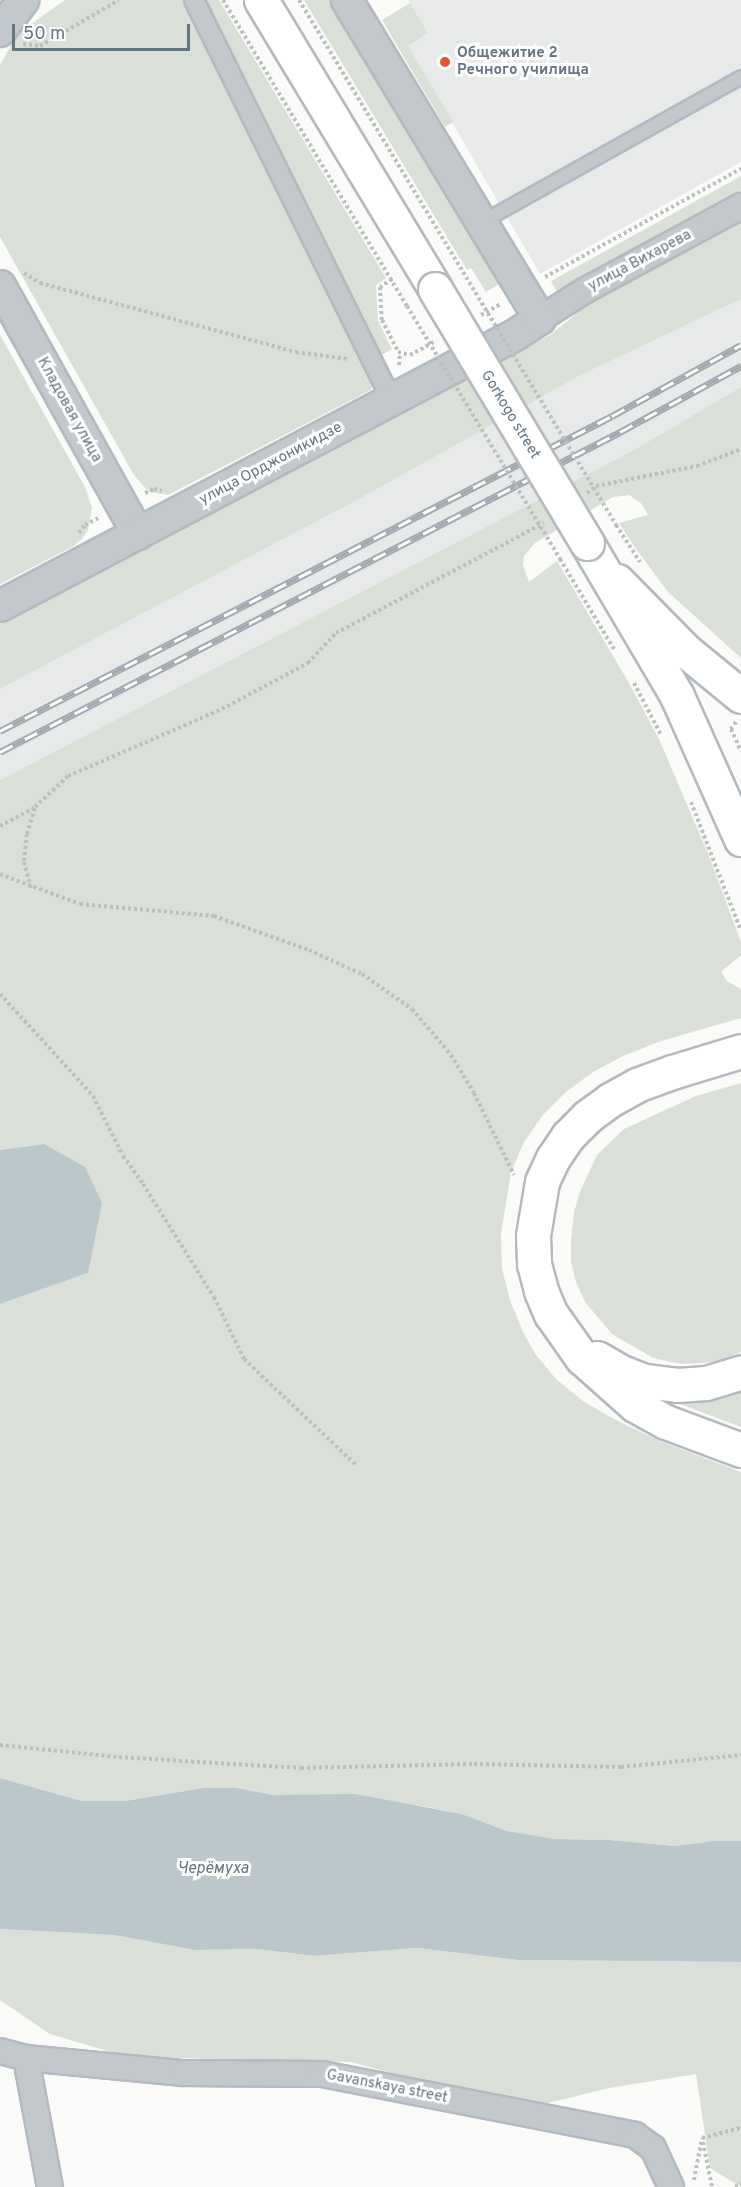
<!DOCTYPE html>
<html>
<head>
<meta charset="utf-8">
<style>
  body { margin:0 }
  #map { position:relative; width:741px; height:2187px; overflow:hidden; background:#fafaf8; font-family:Overpass,sans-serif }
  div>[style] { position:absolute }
  .built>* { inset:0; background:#e8e9e9 }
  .green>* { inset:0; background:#dadfd7 }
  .water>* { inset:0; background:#bbc7cb }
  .path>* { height:4px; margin-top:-2px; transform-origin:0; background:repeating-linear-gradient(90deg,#bbbfc2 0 3px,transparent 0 6px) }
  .roads { filter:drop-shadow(2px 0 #b3babf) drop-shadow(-2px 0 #b3babf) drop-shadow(0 2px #b3babf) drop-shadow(0 -2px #b3babf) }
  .service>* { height:12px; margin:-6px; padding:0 6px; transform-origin:6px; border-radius:6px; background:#c3c8cc }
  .pedestrian>* { height:18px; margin:-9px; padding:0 9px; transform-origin:9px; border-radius:9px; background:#c3c8cc }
  .minor>* { height:24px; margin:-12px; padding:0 12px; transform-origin:12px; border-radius:12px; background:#c3c8cc }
  .tertiary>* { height:30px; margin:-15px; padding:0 15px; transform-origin:15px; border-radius:15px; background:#c3c8cc }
  .secondary>* { height:33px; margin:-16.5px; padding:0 16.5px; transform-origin:16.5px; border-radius:16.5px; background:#fff }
  .primary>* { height:33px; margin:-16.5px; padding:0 16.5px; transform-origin:16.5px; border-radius:16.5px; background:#fff }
  .rail>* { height:7px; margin-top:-3.5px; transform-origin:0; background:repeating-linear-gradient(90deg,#fff 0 14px,#a2aab0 0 28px); box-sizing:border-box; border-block:2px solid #a2aab0 }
  .path-bridge>* { height:4px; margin-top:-2px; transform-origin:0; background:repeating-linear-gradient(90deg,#bbbfc2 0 3px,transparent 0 6px) }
  .bridges { filter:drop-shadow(2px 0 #b5babe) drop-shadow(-2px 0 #b5babe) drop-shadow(0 2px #b5babe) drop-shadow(0 -2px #b5babe) }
  .primary-bridge>* { height:33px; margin:-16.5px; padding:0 16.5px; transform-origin:16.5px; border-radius:16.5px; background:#fff }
  .dots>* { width:16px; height:16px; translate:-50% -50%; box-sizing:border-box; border:3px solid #fff; border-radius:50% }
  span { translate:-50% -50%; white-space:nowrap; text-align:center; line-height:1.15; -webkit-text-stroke:6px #fff; paint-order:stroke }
  .poi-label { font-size:15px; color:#657683; font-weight:700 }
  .left { translate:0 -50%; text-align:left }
  .street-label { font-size:15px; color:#657683 }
  .water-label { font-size:16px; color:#60757c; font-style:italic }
  .scale { position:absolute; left:12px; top:24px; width:178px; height:27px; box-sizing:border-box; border:3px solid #657683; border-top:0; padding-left:8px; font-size:18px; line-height:21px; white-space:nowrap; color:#657683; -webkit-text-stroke:4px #fff; paint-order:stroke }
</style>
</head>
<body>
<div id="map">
  <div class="built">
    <i style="clip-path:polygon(408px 0,741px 0,741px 162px,540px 274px,408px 46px,428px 33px)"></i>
    <i style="clip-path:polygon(741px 299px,741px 387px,632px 451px,0 780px,0 689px,359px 499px,581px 375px)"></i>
  </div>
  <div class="green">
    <i style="clip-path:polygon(65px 0,187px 0,375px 381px,371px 390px,365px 393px,168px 495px,149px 492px,134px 475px,0 237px,0 65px,14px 40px,24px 29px)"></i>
    <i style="clip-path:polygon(201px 0,219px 0,386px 278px,376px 285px,378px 321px,392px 349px,378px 357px)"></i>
    <i style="clip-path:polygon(304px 0,336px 0,506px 280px,486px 292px,471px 268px,467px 270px)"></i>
    <i style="clip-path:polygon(410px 3px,428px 33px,408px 46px,453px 122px,445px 127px,382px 20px)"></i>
    <i style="clip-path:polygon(741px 176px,741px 194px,558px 294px,551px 281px)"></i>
    <i style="clip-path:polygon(741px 218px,741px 299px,581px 375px,359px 499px,0 689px,0 621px,550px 335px,591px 302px)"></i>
    <i style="clip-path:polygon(0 335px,85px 487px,92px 508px,88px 530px,82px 539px,72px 547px,0 584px)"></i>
    <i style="clip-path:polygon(741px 387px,741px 658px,668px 592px,636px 549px,619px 523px,648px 515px,642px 504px,629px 495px,613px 497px,535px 543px,524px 556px,523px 565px,529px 582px,557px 561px,629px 683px,659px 739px,709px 856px,741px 942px,741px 955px,721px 972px,727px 981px,741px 989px,741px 1018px,661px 1041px,623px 1056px,593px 1072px,566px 1092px,543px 1115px,524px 1142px,511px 1172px,501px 1234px,502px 1269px,510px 1300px,523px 1332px,536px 1355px,556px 1379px,583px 1401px,610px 1417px,657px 1440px,741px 1472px,741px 1841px,713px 1841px,675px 1846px,609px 1840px,556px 1839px,507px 1831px,462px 1814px,422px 1806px,273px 1795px,237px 1788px,203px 1788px,125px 1801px,82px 1801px,0 1778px,0 1304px,88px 1273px,44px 1144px,0 1150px,0 780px,632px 451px)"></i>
    <i style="clip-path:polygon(741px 1083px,741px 1352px,722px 1360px,703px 1363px,681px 1364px,653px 1358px,612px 1334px,585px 1302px,576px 1282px,571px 1262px,571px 1241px,574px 1213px,579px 1194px,597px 1155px,624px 1129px,696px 1096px)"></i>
    <i style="clip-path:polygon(741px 1391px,741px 1427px,672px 1401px,705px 1399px)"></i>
    <i style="clip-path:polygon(0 1929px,114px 1935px,195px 1950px,257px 1949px,314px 1956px,417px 1948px,518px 1960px,741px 1962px,741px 2187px,710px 2168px,696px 2074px,609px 2088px,536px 2106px,435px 2085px,351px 2062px,128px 2057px,50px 2034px,0 2000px)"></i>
  </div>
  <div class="water">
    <i style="clip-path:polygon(44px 1144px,85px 1167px,102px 1203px,88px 1273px,0 1304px,0 1150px)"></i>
    <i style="clip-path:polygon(0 1778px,82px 1801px,125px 1801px,203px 1788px,237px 1788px,273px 1795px,355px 1794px,462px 1814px,507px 1831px,556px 1839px,609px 1840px,675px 1846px,713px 1841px,741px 1841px,741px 1962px,518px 1960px,417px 1948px,314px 1956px,257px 1949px,195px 1950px,114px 1935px,0 1929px)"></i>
  </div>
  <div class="path">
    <i style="left:223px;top:0;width:357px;rotate:59deg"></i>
    <i style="left:299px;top:0;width:318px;rotate:58.9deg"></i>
    <i style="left:23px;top:44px;width:17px;rotate:7deg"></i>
    <i style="left:40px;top:46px;width:91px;rotate:-30.2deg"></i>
    <i style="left:24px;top:273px;width:19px;rotate:32deg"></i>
    <i style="left:40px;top:283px;width:265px;rotate:15.1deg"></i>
    <i style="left:296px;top:352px;width:52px;rotate:7.7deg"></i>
    <i style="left:545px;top:277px;width:224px;rotate:-28.9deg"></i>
    <i style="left:392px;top:279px;width:14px;rotate:146deg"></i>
    <i style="left:380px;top:287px;width:33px;rotate:87deg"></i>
    <i style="left:382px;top:320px;width:36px;rotate:63deg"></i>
    <i style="left:398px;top:352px;width:12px;rotate:14deg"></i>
    <i style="left:410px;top:355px;width:29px;rotate:-29deg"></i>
    <i style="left:481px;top:315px;width:23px;rotate:-29deg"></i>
    <i style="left:399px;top:365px;width:11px;rotate:-85deg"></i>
    <i style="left:145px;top:493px;width:10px;rotate:-24deg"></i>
    <i style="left:154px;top:489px;width:8px;rotate:14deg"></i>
    <i style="left:587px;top:493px;width:11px;rotate:-38deg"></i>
    <i style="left:596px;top:486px;width:103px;rotate:-11.2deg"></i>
    <i style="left:697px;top:466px;width:47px;rotate:-21.1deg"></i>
    <i style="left:616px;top:525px;width:44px;rotate:57deg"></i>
    <i style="left:79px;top:533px;width:10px;rotate:-53deg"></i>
    <i style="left:85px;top:525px;width:15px;rotate:-28deg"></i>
    <i style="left:560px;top:559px;width:107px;rotate:59.1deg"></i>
    <i style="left:634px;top:683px;width:59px;rotate:62.6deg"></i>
    <i style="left:736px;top:722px;width:9px;rotate:126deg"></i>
    <i style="left:731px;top:729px;width:24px;rotate:66deg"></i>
    <i style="left:691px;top:802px;width:138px;rotate:68.8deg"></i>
    <i style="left:0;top:826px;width:40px;rotate:-28deg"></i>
    <i style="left:35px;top:807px;width:45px;rotate:-43.2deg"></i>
    <i style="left:68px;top:776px;width:168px;rotate:-23.5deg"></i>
    <i style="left:222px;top:709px;width:98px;rotate:-28.1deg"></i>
    <i style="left:308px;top:663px;width:41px;rotate:-47deg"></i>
    <i style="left:336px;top:633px;width:235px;rotate:-27.9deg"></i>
    <i style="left:0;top:874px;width:85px;rotate:20.6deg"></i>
    <i style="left:80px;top:904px;width:135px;rotate:5.1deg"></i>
    <i style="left:214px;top:916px;width:101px;rotate:19.7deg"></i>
    <i style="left:309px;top:950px;width:58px;rotate:24.4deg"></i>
    <i style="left:362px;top:974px;width:61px;rotate:35deg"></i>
    <i style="left:412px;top:1009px;width:60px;rotate:49.7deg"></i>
    <i style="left:451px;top:1055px;width:44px;rotate:58.8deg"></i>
    <i style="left:474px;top:1093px;width:91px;rotate:64deg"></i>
    <i style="left:31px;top:888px;width:28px;rotate:-105deg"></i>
    <i style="left:24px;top:861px;width:27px;rotate:-84deg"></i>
    <i style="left:27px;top:834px;width:27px;rotate:-73deg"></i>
    <i style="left:0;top:994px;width:138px;rotate:47.6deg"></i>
    <i style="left:93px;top:1096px;width:67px;rotate:63.4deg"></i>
    <i style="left:123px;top:1156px;width:34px;rotate:54deg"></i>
    <i style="left:143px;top:1184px;width:133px;rotate:57.9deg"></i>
    <i style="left:214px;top:1297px;width:69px;rotate:64.2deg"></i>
    <i style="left:244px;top:1359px;width:153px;rotate:43.4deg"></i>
    <i style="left:0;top:1745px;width:120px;rotate:5.8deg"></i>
    <i style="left:119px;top:1757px;width:182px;rotate:3.5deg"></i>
    <i style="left:301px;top:1768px;width:173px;rotate:-1.3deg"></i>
    <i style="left:474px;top:1764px;width:147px;rotate:1.2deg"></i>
    <i style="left:621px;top:1767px;width:121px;rotate:-5.7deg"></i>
    <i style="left:703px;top:2142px;width:46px;rotate:78.7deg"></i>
    <i style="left:694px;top:2180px;width:43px;rotate:-79.2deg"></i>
    <i style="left:702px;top:2138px;width:40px;rotate:-14.4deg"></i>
    <i style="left:735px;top:2187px;width:7px;rotate:-27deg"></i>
  </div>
  <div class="roads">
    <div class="service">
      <i style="left:482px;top:222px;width:297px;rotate:-29.2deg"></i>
    </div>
    <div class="pedestrian">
      <i style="left:194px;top:0;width:446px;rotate:63.7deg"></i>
    </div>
    <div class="minor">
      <i style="left:540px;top:319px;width:52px;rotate:-32.5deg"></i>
      <i style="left:584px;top:291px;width:179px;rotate:-28.4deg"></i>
      <i style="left:0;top:2051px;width:27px;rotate:15deg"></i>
      <i style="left:26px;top:2058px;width:158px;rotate:5.5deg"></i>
      <i style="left:183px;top:2073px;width:139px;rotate:0.4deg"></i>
      <i style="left:322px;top:2074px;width:319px;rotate:11deg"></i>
      <i style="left:635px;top:2135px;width:22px;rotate:36deg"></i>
      <i style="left:653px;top:2148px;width:43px;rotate:65.2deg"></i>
      <i style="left:26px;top:2058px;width:131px;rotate:79.5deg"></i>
    </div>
    <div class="tertiary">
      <i style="left:0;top:31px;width:39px;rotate:-53deg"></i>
      <i style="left:0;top:286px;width:284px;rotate:60.9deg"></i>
      <i style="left:0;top:606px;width:582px;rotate:-27.75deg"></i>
      <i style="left:515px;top:335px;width:30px;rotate:-33deg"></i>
      <i style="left:540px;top:319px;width:373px;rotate:-121.2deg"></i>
    </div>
    <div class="secondary">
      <i style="left:617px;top:581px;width:98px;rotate:45.4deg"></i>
      <i style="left:686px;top:651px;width:71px;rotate:39.3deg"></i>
      <i style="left:741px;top:1051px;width:72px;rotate:163.1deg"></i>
      <i style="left:672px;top:1072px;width:37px;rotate:160deg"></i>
      <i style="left:637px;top:1085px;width:31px;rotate:151deg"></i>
      <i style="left:610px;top:1100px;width:29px;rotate:144deg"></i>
      <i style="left:587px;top:1117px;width:27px;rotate:135deg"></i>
      <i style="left:568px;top:1136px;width:27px;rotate:124deg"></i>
      <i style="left:553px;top:1158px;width:26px;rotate:115deg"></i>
      <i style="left:542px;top:1182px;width:54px;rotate:99.6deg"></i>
      <i style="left:533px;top:1235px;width:29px;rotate:88deg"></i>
      <i style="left:534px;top:1264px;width:28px;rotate:75deg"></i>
      <i style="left:541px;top:1291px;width:25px;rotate:67deg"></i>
      <i style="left:551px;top:1314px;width:54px;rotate:54.8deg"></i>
      <i style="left:582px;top:1358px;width:71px;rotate:41.6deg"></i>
      <i style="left:635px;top:1405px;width:35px;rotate:29deg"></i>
      <i style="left:666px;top:1422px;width:80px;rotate:20.5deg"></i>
      <i style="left:597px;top:1358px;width:28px;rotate:30deg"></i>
      <i style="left:621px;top:1372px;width:26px;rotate:21deg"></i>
      <i style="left:645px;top:1381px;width:32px;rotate:7deg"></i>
      <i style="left:677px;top:1385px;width:29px;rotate:-4deg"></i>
      <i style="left:706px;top:1383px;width:37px;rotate:-17deg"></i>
    </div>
    <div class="primary">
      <i style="left:261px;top:0;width:337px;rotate:58.9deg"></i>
      <i style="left:587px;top:543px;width:178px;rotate:59.5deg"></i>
      <i style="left:677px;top:696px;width:157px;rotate:65.9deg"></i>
    </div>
  </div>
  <div class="rail">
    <i style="left:0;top:731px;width:688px;rotate:-27.24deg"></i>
    <i style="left:612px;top:416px;width:147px;rotate:-28.8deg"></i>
    <i style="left:0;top:752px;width:698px;rotate:-27.3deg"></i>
    <i style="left:620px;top:432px;width:138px;rotate:-28.6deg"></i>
  </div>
  <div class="path-bridge">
    <i style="left:463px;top:272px;width:296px;rotate:58.8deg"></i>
    <i style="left:407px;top:306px;width:296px;rotate:58.8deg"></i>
  </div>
  <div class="bridges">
    <div class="primary-bridge">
      <i style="left:435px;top:289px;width:296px;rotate:59.1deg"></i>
    </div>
  </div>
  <div class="dots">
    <i style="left:445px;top:62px;background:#e4572e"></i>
  </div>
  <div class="poi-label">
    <span class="left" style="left:457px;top:62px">Общежитие 2<br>Речного училища</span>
  </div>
  <div class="street-label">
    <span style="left:640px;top:261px;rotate:-28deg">улица Вихарева</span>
    <span style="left:69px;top:410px;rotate:61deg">Кладовая улица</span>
    <span style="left:510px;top:415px;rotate:59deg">Gorkogo street</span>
    <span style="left:271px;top:464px;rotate:-28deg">улица Орджоникидзе</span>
    <span style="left:387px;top:2087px;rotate:11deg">Gavanskaya street</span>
  </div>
  <div class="water-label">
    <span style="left:213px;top:1869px">Черёмуха</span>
  </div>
  <div class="scale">50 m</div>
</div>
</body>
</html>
